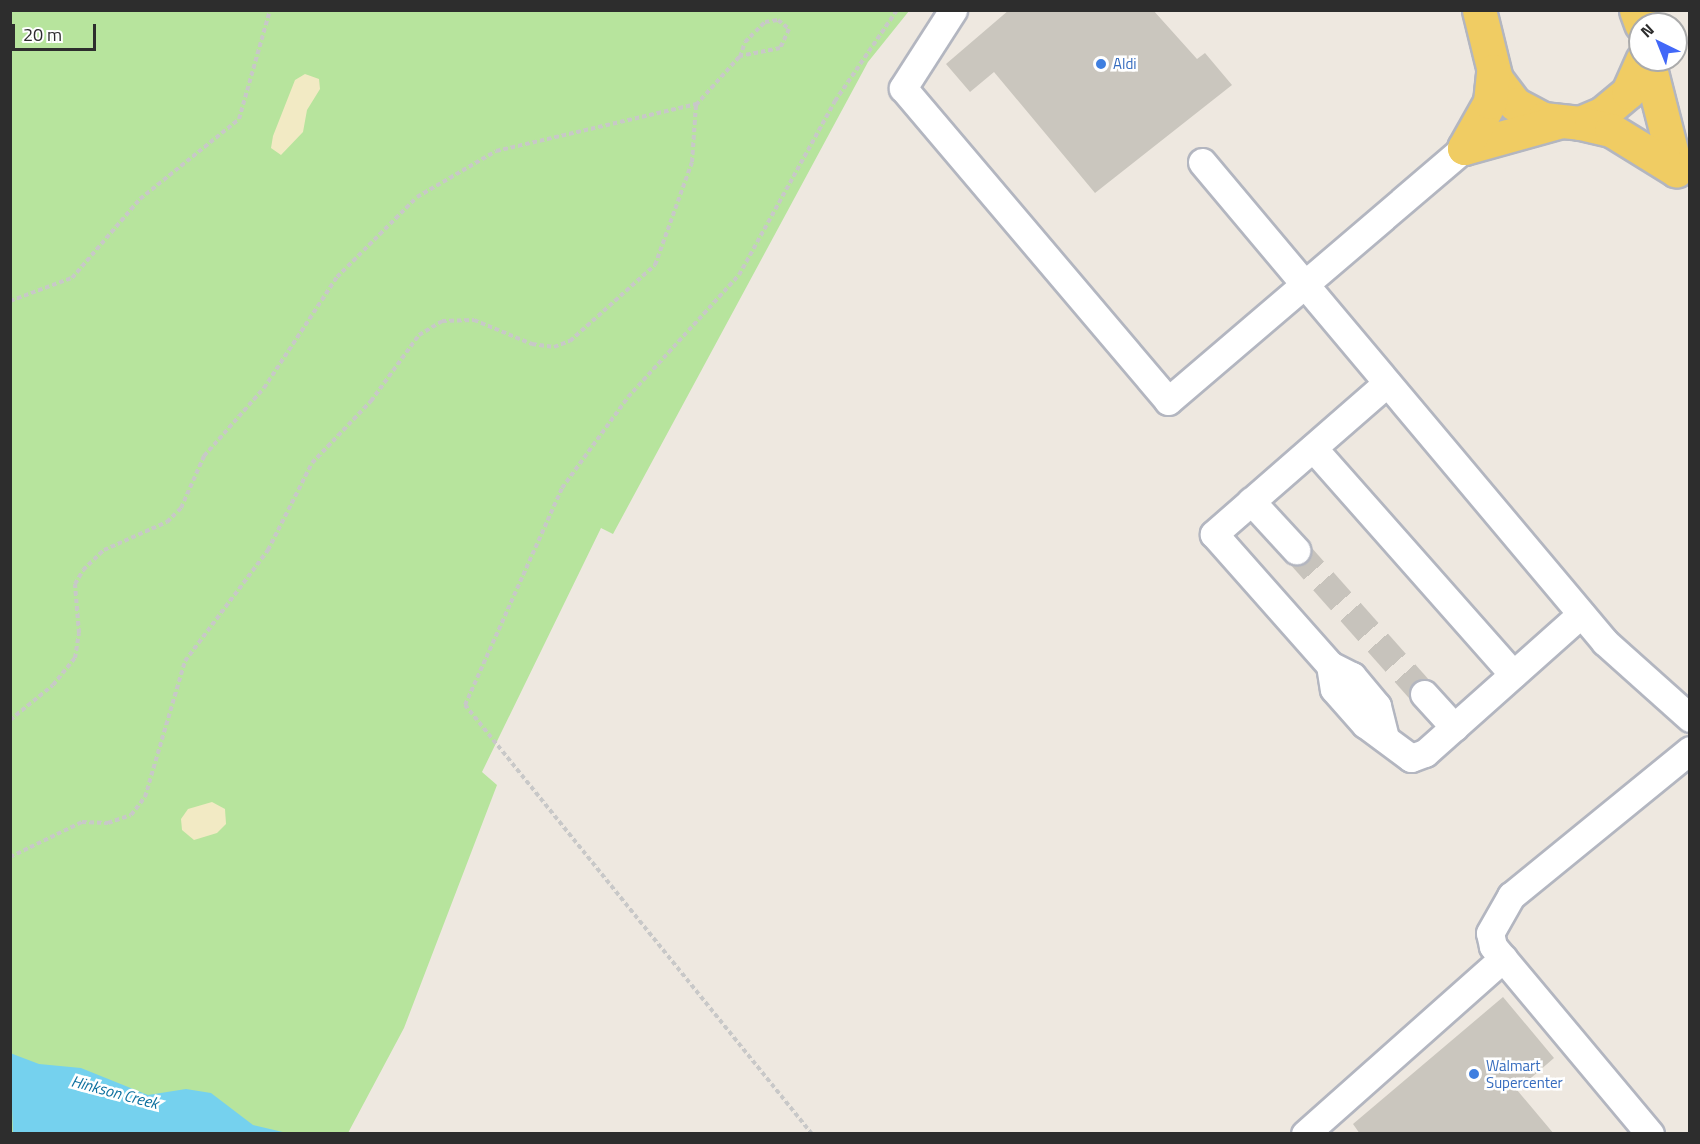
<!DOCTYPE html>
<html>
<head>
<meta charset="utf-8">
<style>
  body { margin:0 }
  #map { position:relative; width:1700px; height:1144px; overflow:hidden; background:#eee8e0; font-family:"Titillium Web",sans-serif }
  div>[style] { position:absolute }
  .green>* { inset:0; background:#b7e49d }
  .sand>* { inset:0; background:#f2eac4 }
  .water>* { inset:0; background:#75d1ee }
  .building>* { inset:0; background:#cac6be }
  .minor-tunnel>* { height:27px; margin-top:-13.5px; transform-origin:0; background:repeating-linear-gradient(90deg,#c7c3bc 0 27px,transparent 0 41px) }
  .path>* { height:4px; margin-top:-2px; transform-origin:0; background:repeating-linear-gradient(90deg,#c8c8c8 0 4.5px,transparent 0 7.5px) }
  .roads { filter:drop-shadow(2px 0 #b3b6c0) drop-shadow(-2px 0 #b3b6c0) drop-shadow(0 2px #b3b6c0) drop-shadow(0 -2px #b3b6c0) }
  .minor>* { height:27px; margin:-13.5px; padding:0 13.5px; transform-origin:13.5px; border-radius:13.5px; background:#fff }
  .major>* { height:33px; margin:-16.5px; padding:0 16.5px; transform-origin:16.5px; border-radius:16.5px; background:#f0cc63 }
  .dots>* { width:16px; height:16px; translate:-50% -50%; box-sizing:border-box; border:3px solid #fff; border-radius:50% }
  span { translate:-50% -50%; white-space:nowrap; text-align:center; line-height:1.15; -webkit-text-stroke:5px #fff; paint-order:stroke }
  .shop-label { font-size:15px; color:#366cbe }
  .left { translate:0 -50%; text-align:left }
  .water-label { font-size:16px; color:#0f719f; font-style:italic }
  .frame { position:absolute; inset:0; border:12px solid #2d2d2d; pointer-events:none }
  .north { position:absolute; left:1628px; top:12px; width:60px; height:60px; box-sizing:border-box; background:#fff; border:2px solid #ababab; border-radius:50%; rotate:317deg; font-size:16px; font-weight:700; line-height:24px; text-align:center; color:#2d2d2d }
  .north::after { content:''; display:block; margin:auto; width:21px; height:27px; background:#4268f8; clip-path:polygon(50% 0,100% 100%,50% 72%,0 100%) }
  .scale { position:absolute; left:12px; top:24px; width:84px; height:27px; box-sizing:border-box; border:3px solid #2d2d2d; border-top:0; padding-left:8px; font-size:18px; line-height:21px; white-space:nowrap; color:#2d2d2d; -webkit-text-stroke:4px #fff; paint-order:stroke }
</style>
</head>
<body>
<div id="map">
  <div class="green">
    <i style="clip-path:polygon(10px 11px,909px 11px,868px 62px,613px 534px,601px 528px,482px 772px,497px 785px,404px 1028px,348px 1133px,11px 1133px)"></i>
  </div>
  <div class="sand">
    <i style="clip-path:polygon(305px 74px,319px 79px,320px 89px,307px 110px,303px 132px,281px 155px,271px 148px,273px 136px,295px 80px)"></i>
    <i style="clip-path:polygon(212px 802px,225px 809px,226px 824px,217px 833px,194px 840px,182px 830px,181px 819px,188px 809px)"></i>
  </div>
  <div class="water">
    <i style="clip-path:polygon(10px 1053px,39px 1064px,81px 1068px,148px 1095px,186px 1089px,211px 1093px,253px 1125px,287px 1133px,13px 1133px)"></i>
  </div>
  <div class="building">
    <i style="clip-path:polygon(1009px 10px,1153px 10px,1197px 59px,1205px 53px,1232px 85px,1095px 193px,994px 72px,970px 92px,946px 64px)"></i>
    <i style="clip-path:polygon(1503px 997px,1554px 1058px,1517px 1090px,1554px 1134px,1360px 1134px,1353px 1124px)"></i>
  </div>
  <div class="minor-tunnel">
    <i style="left:1296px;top:550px;width:193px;rotate:48.4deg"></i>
  </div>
  <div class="path">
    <i style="left:740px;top:57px;width:16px;rotate:-72deg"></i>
    <i style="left:745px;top:42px;width:28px;rotate:-45deg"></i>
    <i style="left:765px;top:22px;width:13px;rotate:-9deg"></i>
    <i style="left:778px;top:20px;width:14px;rotate:39deg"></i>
    <i style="left:789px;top:29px;width:21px;rotate:115deg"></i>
    <i style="left:780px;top:48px;width:41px;rotate:168.7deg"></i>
    <i style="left:10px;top:301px;width:66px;rotate:-20.4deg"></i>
    <i style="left:72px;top:278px;width:104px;rotate:-49.3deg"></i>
    <i style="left:140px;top:199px;width:127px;rotate:-38.9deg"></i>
    <i style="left:239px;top:119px;width:113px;rotate:-74.1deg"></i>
    <i style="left:10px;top:720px;width:55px;rotate:-39.1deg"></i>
    <i style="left:53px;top:685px;width:35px;rotate:-51deg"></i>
    <i style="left:75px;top:658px;width:25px;rotate:-81deg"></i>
    <i style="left:79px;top:633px;width:49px;rotate:-94.7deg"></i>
    <i style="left:75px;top:584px;width:16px;rotate:-60deg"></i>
    <i style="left:83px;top:570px;width:29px;rotate:-44deg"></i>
    <i style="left:104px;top:550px;width:69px;rotate:-24deg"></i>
    <i style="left:167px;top:522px;width:20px;rotate:-45deg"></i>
    <i style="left:181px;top:508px;width:57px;rotate:-66.1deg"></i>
    <i style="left:204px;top:456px;width:91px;rotate:-48.6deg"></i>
    <i style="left:264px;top:388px;width:133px;rotate:-56.7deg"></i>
    <i style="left:337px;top:277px;width:113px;rotate:-45deg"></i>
    <i style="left:417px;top:197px;width:91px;rotate:-30.2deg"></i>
    <i style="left:496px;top:151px;width:206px;rotate:-13.2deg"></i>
    <i style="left:10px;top:857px;width:80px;rotate:-25.9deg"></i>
    <i style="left:82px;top:822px;width:26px;rotate:2deg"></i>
    <i style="left:108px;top:823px;width:24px;rotate:-19deg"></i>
    <i style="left:131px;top:815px;width:23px;rotate:-52deg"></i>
    <i style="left:145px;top:797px;width:142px;rotate:-73.6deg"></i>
    <i style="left:185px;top:661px;width:139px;rotate:-53.2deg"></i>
    <i style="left:268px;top:550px;width:97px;rotate:-63.2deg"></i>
    <i style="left:312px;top:463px;width:86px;rotate:-46.4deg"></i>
    <i style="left:371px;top:401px;width:82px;rotate:-54deg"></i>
    <i style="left:419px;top:335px;width:27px;rotate:-31deg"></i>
    <i style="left:442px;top:321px;width:32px;rotate:-2deg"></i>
    <i style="left:474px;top:320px;width:63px;rotate:22.5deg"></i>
    <i style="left:532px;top:344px;width:22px;rotate:8deg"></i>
    <i style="left:554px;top:347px;width:17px;rotate:-21deg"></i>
    <i style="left:570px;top:341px;width:114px;rotate:-41.8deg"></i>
    <i style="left:655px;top:265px;width:109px;rotate:-70.2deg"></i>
    <i style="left:692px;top:162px;width:57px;rotate:-86deg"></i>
    <i style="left:696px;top:105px;width:66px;rotate:-48.1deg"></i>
    <i style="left:812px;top:1134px;width:552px;rotate:-128.97deg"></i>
    <i style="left:465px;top:705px;width:238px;rotate:-65.9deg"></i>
    <i style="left:562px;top:488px;width:112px;rotate:-54deg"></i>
    <i style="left:628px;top:397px;width:165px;rotate:-47.7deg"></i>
    <i style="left:739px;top:275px;width:199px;rotate:-61.1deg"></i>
    <i style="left:835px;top:101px;width:110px;rotate:-55.7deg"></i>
  </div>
  <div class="roads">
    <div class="minor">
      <i style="left:953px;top:10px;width:93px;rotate:122.7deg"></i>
      <i style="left:903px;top:88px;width:410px;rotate:49.7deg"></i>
      <i style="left:1168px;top:401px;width:389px;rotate:-40.5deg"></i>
      <i style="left:1202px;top:162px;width:627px;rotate:49.98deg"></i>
      <i style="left:1605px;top:642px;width:114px;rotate:41.8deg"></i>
      <i style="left:1387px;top:383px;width:230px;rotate:138.9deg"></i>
      <i style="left:1214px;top:534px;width:175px;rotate:48.5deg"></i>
      <i style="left:1330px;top:665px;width:24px;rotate:81deg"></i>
      <i style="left:1334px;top:689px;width:47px;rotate:48.5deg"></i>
      <i style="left:1365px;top:724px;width:57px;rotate:36.5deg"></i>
      <i style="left:1411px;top:758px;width:15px;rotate:-20deg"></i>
      <i style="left:1425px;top:753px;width:209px;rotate:-41.7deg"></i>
      <i style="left:1313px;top:448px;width:302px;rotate:48.5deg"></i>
      <i style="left:1251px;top:501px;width:67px;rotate:47.4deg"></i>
      <i style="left:1330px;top:665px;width:25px;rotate:27deg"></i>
      <i style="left:1352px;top:676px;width:39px;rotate:50deg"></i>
      <i style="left:1377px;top:706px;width:29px;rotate:76deg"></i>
      <i style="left:1424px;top:694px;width:45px;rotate:47.7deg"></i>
      <i style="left:1305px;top:1134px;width:265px;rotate:-41.6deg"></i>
      <i style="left:1650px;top:1134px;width:245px;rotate:-129.9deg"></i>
      <i style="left:1493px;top:946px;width:13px;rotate:-103deg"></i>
      <i style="left:1490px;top:933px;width:43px;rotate:-60.4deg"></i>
      <i style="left:1511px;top:896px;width:231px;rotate:-39.2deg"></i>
    </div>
    <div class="major">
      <i style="left:1479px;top:10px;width:71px;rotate:76.2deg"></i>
      <i style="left:1496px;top:79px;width:31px;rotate:53deg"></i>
      <i style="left:1515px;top:104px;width:32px;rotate:28deg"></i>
      <i style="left:1543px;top:119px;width:37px;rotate:6deg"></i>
      <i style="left:1580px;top:123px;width:25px;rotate:-23deg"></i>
      <i style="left:1603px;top:113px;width:33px;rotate:-40deg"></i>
      <i style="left:1628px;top:92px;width:35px;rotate:-66deg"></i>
      <i style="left:1636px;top:10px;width:15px;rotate:70deg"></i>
      <i style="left:1648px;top:60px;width:114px;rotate:75.7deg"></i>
      <i style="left:1580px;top:123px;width:32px;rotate:13deg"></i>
      <i style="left:1611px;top:130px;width:76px;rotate:31.6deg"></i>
      <i style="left:1464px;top:148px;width:98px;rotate:-15.5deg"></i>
      <i style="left:1464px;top:148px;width:53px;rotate:-60.5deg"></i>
      <i style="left:1490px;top:102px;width:31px;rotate:-84deg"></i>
    </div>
  </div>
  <div class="dots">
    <i style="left:1101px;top:64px;background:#3f7fe0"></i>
    <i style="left:1474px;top:1074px;background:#3f7fe0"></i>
  </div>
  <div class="shop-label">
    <span class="left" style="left:1113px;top:64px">Aldi</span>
    <span class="left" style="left:1486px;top:1074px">Walmart<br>Supercenter</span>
  </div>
  <div class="water-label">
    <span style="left:115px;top:1092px;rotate:15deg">Hinkson Creek</span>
  </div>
  <div class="frame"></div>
  <div class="north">N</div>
  <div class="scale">20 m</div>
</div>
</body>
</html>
